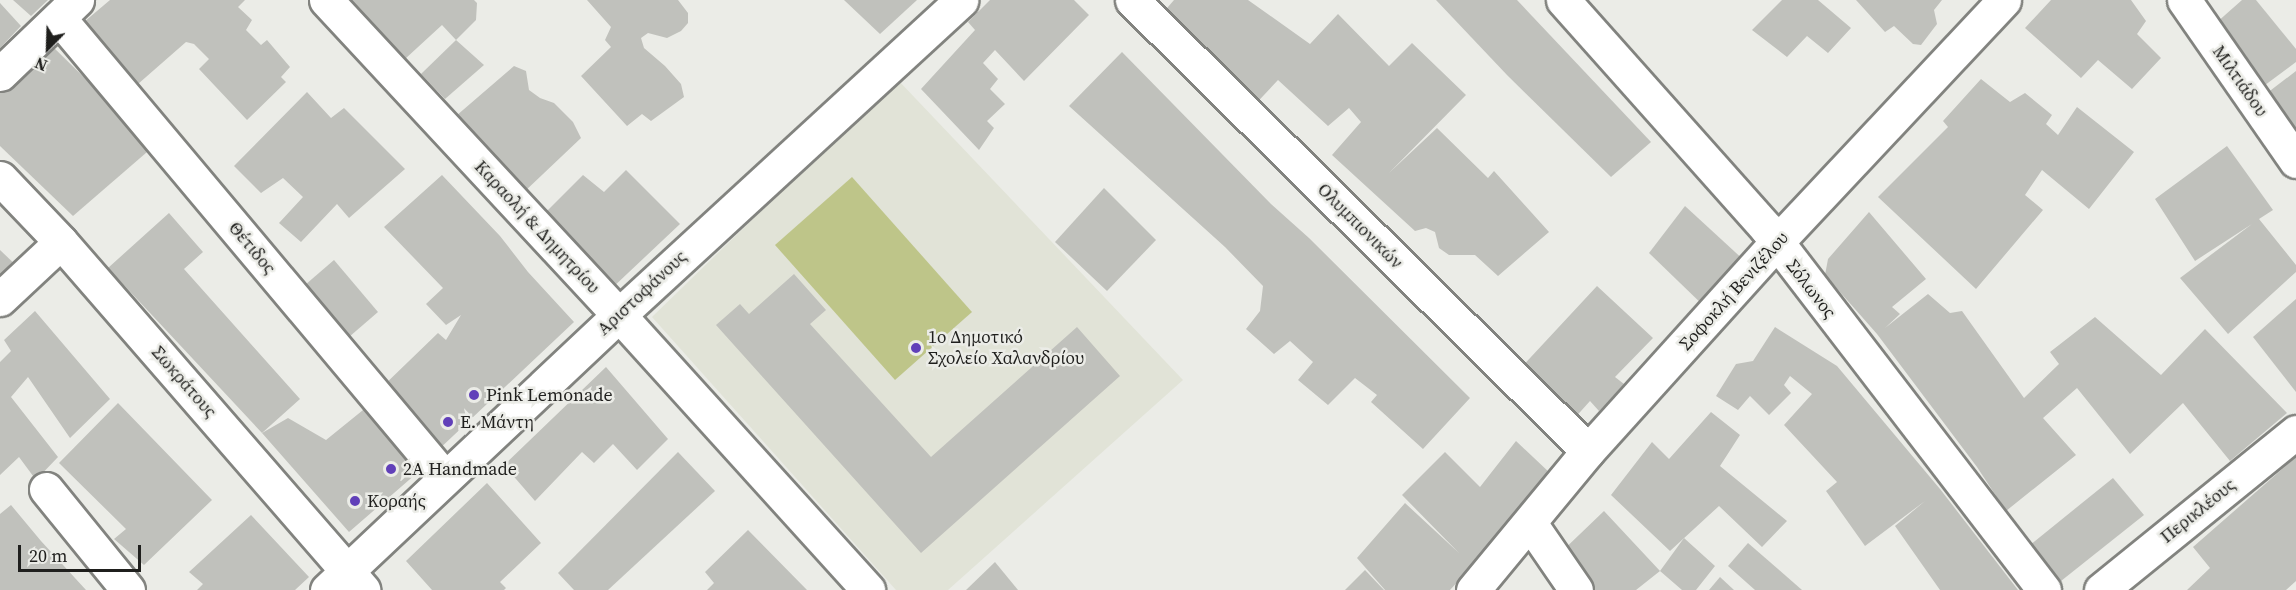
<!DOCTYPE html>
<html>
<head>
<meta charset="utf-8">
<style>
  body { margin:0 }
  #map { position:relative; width:2296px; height:590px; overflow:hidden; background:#ebece7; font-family:"Source Serif 4",serif }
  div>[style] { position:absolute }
  .built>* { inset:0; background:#e1e3d7 }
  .green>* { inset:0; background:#bec589 }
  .building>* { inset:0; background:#c0c1bc }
  .roads { filter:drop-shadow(2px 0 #82837f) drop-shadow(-2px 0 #82837f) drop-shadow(0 2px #82837f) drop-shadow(0 -2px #82837f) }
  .minor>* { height:33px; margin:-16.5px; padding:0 16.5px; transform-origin:16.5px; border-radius:16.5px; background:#fff }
  .dots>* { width:16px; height:16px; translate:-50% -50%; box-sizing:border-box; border:3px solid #ebece7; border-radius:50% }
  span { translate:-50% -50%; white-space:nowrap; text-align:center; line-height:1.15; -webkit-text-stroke:5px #ebece7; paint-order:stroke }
  .street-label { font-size:18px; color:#1f1f1d }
  .poi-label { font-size:18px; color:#1f1f1d }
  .left { translate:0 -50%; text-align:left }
  .north { position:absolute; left:18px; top:18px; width:60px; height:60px; -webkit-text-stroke:4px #ebece7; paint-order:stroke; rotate:203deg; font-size:16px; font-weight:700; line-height:24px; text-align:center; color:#1f1f1d }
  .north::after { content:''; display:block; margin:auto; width:21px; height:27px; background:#1f1f1d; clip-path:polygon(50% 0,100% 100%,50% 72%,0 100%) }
  .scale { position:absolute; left:18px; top:545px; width:123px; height:27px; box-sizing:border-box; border:3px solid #1f1f1d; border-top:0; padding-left:8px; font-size:18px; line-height:21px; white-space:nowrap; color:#1f1f1d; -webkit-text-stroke:4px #ebece7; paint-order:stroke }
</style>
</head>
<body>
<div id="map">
  <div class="built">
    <i style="clip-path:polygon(897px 79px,1183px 380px,948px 590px,896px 590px,652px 317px)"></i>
  </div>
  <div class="green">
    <i style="clip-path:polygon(852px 177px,972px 312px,895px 380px,775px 245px)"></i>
  </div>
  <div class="building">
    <i style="clip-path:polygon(13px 0,48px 0,31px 16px)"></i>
    <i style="clip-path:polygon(110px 0,245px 0,238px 7px,252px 20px,246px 30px,261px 45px,267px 40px,290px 67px,281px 77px,286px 82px,247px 120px,199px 69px,209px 59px,194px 44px,186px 42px,138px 84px,84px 22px)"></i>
    <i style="clip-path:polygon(351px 0,474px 0,477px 3px,476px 20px,456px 40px,442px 25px,405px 59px)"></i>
    <i style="clip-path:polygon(587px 0,678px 0,688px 13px,688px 23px,681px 31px,667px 38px,648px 33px,641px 38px,644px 48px,665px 66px,681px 84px,684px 97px,651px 121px,642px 114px,627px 126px,581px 76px,611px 47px,605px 40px,611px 27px)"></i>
    <i style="clip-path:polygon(844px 0,917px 0,880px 34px)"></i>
    <i style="clip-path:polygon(990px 0,1074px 0,1089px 15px,1024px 81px,995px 50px,983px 63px,998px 79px,990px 89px,1005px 104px,987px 121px,994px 128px,979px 150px,921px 89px,975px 30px,968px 22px)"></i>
    <i style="clip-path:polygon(1174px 0,1248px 0,1310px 44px,1338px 14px,1389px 66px,1412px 43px,1466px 95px,1389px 173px,1437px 128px,1488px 178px,1494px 171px,1549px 232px,1498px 276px,1475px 255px,1449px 255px,1439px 248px,1435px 232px,1426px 228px,1415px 231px,1332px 155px,1361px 122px,1349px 108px,1328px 126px,1278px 80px,1248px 112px,1156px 21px)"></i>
    <i style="clip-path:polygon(1436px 0,1517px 0,1651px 142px,1611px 177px,1507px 75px)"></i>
    <i style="clip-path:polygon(1782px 0,1818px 0,1851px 28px,1828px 53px,1807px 36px,1787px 57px,1752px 30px)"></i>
    <i style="clip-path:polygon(1856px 0,1942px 0,1934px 10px,1937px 24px,1921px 45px,1913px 44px,1894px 26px,1885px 32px)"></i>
    <i style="clip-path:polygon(2051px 0,2131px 0,2146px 21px,2137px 34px,2161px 58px,2132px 89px,2098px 60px,2081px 78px,2025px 28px)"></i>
    <i style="clip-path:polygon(2242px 0,2256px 0,2296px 49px,2296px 62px,2257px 91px,2207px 31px)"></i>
    <i style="clip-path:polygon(0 3px,21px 26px,0 48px)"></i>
    <i style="clip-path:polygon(456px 40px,484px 65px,445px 99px,421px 74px)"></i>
    <i style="clip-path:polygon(48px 42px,154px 146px,73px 216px,0 146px,0 89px)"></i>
    <i style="clip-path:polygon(1122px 52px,1271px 204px,1309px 238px,1470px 398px,1423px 449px,1371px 402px,1377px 395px,1355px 378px,1328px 405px,1298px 380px,1313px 362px,1290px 341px,1274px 354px,1246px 329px,1260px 311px,1263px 286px,1225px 247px,1069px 106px)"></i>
    <i style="clip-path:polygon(514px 66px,526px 71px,529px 90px,540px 98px,554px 103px,573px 122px,581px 138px,523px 193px,487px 154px,456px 116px)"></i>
    <i style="clip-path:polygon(2296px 71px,2296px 148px,2258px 100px)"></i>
    <i style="clip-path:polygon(1981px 79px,2010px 102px,2025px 93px,2052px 115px,2046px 124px,2058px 135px,2077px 107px,2134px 152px,2089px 209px,2042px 170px,2025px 195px,2043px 210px,1976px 289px,1878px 197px,1948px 127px,1943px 121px)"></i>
    <i style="clip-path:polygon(307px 92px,331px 118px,344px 108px,405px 169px,349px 218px,337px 204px,301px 242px,279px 223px,303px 197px,283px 178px,261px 193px,234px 166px)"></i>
    <i style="clip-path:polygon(2227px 146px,2273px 210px,2259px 219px,2296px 265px,2296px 272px,2228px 334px,2180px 278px,2252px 224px,2195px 261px,2155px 199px)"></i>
    <i style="clip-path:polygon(626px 170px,680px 224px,610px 290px,542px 216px,583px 175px,604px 192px)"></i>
    <i style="clip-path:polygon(442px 175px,500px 236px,528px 272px,574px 322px,436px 452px,379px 390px,438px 333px,446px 340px,461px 315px,446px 325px,426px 304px,443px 288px,384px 227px)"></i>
    <i style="clip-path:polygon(1104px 188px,1156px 240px,1107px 291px,1055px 242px)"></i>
    <i style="clip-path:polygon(1685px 206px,1747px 263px,1707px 309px,1649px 253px)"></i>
    <i style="clip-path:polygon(1869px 212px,1926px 279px,1892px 307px,1900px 314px,1885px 328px,1928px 294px,1950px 313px,1962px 311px,2024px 398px,2059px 364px,2050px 352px,2095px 317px,2161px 375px,2205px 329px,2287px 413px,2230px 461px,2183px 403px,2130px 454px,2077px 388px,2043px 418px,2076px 455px,2006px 511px,1977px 467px,1877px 334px,1825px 275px,1828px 259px)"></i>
    <i style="clip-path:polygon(169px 213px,203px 252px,184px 269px,300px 399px,262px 433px,108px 268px)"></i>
    <i style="clip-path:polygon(0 250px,21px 270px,0 292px)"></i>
    <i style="clip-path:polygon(334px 260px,378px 312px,349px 337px,305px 285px)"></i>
    <i style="clip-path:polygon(794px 274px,826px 310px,810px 324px,931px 457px,1077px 327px,1120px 376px,921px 553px,716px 325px,740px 304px,749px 314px)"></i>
    <i style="clip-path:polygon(1597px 286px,1653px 338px,1615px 377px,1624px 384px,1599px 411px,1590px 401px,1572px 421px,1517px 372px)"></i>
    <i style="clip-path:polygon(2296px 299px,2296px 392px,2253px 337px)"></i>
    <i style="clip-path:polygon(35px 311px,110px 399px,70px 438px,28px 377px,11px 397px,58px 457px,36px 480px,19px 457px,0 475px,0 362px,11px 351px,4px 340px)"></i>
    <i style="clip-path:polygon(1775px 327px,1837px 366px,1940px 489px,2018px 590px,1940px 590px,1895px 526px,1925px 501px,1865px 546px,1826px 491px,1837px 482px,1784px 425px,1812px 394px,1790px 376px,1784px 385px,1791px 393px,1769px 415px,1750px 396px,1738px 410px,1716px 396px,1736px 364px,1753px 361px)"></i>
    <i style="clip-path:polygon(606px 367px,668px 439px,637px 470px,613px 444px,594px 463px,582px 452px,535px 501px,504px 465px)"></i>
    <i style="clip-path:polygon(118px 403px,212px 500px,144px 565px,114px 539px,126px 529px,59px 463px)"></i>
    <i style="clip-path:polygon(368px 406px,424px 467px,349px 532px,262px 433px,288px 418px,326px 440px)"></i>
    <i style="clip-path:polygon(1711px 412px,1740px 435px,1720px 466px,1787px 521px,1762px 547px,1719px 506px,1670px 551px,1611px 495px,1652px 442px,1669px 459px)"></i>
    <i style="clip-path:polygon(1516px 441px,1551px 474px,1510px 517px,1472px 566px,1450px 590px,1385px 590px,1357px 558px,1405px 503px,1459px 553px,1402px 495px,1445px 452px,1480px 487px)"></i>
    <i style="clip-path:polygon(678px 452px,715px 491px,608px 590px,574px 590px,558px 573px)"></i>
    <i style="clip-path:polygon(2296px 457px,2296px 581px,2286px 590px,2187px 590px,2210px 568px,2193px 547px)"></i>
    <i style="clip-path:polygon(2113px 478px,2144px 515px,2061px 581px,2030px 545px)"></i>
    <i style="clip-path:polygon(487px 483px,541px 543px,500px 582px,506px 588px,504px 590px,432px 590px,406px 561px)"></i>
    <i style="clip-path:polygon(11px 505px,41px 541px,86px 590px,0 590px,0 514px)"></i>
    <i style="clip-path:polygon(1604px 511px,1660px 571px,1684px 538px,1715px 566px,1696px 590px,1682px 590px,1660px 571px,1636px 590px,1579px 590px,1555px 558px)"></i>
    <i style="clip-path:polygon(251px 515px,309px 577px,295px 590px,197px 590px,203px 584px,189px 572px)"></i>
    <i style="clip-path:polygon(748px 530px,807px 590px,707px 590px,714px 583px,705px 572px)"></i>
    <i style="clip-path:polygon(1748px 543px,1802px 590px,1755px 590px,1728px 566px)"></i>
    <i style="clip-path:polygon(995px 562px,1018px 590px,966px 590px)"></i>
    <i style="clip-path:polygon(1365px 570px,1384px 590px,1345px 590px)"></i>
    <i style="clip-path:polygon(1720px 577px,1734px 590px,1709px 590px)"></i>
  </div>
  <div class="roads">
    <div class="minor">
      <i style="left:326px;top:0;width:430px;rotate:47.1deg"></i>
      <i style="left:619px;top:315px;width:371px;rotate:47.8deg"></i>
      <i style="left:1132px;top:0;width:641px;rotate:44.68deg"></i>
      <i style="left:1563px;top:0;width:307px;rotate:48.3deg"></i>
      <i style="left:1767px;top:229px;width:455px;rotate:52.5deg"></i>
      <i style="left:2184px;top:0;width:196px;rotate:55.2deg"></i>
      <i style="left:59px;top:18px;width:600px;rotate:50deg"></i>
      <i style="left:0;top:74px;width:107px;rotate:-43.9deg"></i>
      <i style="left:0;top:178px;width:88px;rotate:46.4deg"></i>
      <i style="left:61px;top:242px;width:461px;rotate:49deg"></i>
      <i style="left:0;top:299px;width:83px;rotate:-43.1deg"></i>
      <i style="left:46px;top:489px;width:130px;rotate:50.9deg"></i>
      <i style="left:1530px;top:523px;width:81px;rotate:55.5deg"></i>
      <i style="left:327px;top:590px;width:401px;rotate:-43.3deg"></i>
      <i style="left:619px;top:315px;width:465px;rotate:-42.6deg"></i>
      <i style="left:1473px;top:590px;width:180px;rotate:-50.4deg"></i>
      <i style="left:1588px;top:451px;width:280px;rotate:-47.9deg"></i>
      <i style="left:1776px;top:243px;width:333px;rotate:-46.8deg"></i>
      <i style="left:2101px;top:590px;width:251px;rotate:-39deg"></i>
    </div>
  </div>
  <div class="dots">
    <i style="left:916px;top:348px;background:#6140b9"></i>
    <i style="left:474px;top:395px;background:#6140b9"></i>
    <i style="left:448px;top:422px;background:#6140b9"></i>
    <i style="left:391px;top:469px;background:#6140b9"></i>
    <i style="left:355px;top:501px;background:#6140b9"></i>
  </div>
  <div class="street-label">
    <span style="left:2240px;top:81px;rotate:55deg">Μιλτιάδου</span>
    <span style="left:1360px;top:226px;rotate:45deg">Ολυμπιονικών</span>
    <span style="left:537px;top:227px;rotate:47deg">Καραολή &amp; Δημητρίου</span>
    <span style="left:252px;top:248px;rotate:50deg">Θέτιδος</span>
    <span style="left:1811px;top:289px;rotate:52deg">Σόλωνος</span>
    <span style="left:1734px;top:291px;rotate:-48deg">Σοφοκλή Βενιζέλου</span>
    <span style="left:642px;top:293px;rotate:-43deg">Αριστοφάνους</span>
    <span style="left:184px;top:382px;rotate:49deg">Σωκράτους</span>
    <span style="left:2198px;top:511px;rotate:-39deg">Περικλέους</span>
  </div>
  <div class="poi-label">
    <span class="left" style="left:928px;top:348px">1ο Δημοτικό<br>Σχολείο Χαλανδρίου</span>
    <span class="left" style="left:486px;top:395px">Pink Lemonade</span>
    <span class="left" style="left:460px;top:422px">Ε. Μάντη</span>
    <span class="left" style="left:403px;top:469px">2A Handmade</span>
    <span class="left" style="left:367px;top:501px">Κοραής</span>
  </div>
  <div class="north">N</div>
  <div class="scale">20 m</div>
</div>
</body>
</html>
